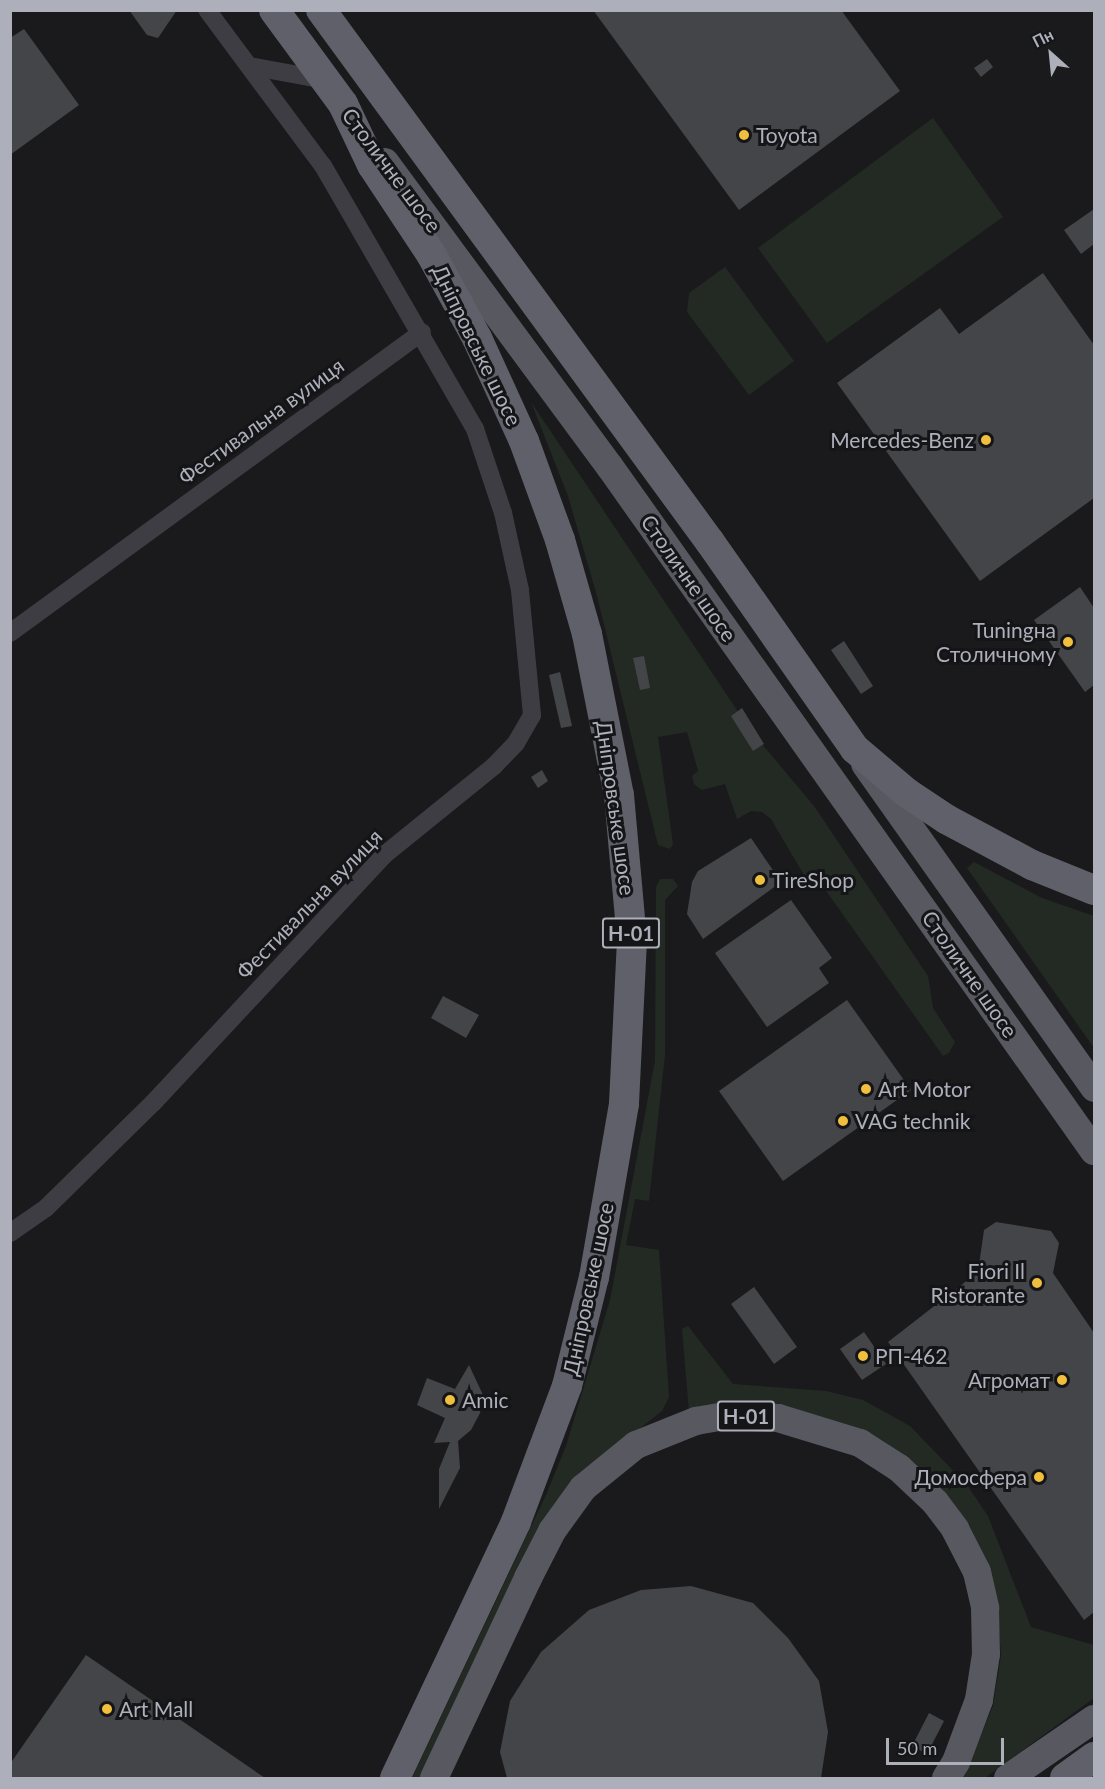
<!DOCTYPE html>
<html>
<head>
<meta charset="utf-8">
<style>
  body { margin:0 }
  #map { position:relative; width:1105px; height:1789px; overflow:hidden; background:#1a1a1c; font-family:Lato,sans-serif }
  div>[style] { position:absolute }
  .green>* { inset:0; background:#222a23 }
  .building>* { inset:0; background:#444549 }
  .minor>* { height:18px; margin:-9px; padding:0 9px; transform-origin:9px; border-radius:9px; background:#3d3d43 }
  .primary>* { height:28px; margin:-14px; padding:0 14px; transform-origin:14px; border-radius:14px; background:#575860 }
  .trunk>* { height:30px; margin:-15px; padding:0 15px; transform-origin:15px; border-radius:15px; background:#5f6069 }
  .dots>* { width:16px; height:16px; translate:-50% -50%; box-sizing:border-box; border:3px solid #151517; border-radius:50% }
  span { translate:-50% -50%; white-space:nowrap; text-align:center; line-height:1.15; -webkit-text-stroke:6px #151517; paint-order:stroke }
  .shield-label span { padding:2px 4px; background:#151517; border:2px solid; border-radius:4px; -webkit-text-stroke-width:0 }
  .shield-label { font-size:20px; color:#adb0bb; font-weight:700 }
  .poi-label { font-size:21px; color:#adb0bb }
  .left { translate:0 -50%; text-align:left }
  .right { translate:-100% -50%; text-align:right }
  .street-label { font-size:21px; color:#adb0bb }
  .frame { position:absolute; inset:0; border:12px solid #adb0bb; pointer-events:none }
  .north { position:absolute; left:1021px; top:24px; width:60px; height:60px; -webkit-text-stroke:4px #151517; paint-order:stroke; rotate:333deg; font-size:16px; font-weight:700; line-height:24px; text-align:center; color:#adb0bb }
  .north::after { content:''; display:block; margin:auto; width:21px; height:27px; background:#adb0bb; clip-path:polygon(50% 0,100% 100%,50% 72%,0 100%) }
  .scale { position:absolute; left:886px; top:1738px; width:118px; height:27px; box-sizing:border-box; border:3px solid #adb0bb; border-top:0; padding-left:8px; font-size:18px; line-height:21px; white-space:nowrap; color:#adb0bb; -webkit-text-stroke:4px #151517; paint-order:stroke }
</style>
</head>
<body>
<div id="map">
  <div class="green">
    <i style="clip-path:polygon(933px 118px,1003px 217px,827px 343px,758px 248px)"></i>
    <i style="clip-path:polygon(725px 267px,794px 361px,749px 395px,687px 312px,689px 293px)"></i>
    <i style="clip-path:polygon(531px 402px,751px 731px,814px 806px,928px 976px,933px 1008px,955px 1042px,949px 1053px,943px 1056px,827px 892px,804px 875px,771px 819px,762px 812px,751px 811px,737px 819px,725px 784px,702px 790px,694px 784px,692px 776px,698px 771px,687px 732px,658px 737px,673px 844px,670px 849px,658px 845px,597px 596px,568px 496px)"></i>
    <i style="clip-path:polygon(974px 862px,1042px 898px,1094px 916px,1094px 1048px,967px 868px)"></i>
    <i style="clip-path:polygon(660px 879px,673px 879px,678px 886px,665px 900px,665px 1055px,649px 1201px,635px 1199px,626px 1245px,659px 1250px,669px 1397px,662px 1411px,593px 1465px,421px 1778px,412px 1778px,546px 1495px,566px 1446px,610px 1300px,655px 1061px,656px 887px)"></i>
    <i style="clip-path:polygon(688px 1326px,733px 1384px,826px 1391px,863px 1400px,910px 1426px,967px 1485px,988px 1516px,1031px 1627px,1094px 1645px,1094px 1698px,985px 1778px,963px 1778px,993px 1706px,1001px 1655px,997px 1606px,905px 1460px,689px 1412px,682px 1329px)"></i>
  </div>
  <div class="building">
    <i style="clip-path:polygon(129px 10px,177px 10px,158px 38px,147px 35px)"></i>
    <i style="clip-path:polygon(593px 10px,841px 10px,900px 91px,739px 210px)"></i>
    <i style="clip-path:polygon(24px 29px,79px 105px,10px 155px,10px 38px)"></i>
    <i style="clip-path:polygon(987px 59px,993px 67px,981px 77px,974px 68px)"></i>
    <i style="clip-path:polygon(1094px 209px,1094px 244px,1081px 254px,1064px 230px)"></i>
    <i style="clip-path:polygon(1043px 273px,1094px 345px,1094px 498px,980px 581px,837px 383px,940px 308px,959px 334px)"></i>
    <i style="clip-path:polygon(1080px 587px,1094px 608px,1094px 685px,1085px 692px,1034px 620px)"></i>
    <i style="clip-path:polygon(844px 641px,873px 686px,861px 694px,831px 650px)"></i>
    <i style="clip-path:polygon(644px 656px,650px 688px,640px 690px,633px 658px)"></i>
    <i style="clip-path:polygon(560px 672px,572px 726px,561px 728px,549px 675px)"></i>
    <i style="clip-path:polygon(742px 708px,764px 744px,753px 751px,731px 716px)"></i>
    <i style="clip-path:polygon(542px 770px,548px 781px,538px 788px,531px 777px)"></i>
    <i style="clip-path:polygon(751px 838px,781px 882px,703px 939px,687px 914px,692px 882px,698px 871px)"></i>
    <i style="clip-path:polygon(791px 900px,832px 958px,819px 968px,829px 983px,767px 1027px,715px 953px)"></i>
    <i style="clip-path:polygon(443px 996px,479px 1015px,466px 1038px,431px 1018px)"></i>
    <i style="clip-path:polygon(847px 1000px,911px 1090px,783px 1181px,719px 1091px)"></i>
    <i style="clip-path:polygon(996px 1222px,1051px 1231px,1059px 1243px,1053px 1273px,1094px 1333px,1094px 1612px,1084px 1620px,888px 1342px,978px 1272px,984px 1230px)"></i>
    <i style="clip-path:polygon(754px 1287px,797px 1347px,774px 1364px,731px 1304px)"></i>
    <i style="clip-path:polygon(864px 1332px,886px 1364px,862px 1380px,840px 1349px)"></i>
    <i style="clip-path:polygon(469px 1365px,483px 1395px,480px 1413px,471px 1430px,458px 1441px,460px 1468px,439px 1509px,439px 1469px,450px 1442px,434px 1443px,445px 1418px,417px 1405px,427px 1378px,455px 1389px)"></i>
    <i style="clip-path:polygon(691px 1586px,753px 1603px,788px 1638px,819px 1681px,828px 1732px,821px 1778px,507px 1778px,500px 1752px,510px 1701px,541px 1652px,589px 1610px,641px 1590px)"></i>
    <i style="clip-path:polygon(86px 1655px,265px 1778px,10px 1778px,10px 1764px)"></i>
    <i style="clip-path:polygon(929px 1713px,944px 1721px,927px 1754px,912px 1746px)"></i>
  </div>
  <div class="minor">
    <i style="left:249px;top:66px;width:77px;rotate:10.4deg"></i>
    <i style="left:10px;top:633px;width:510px;rotate:-36.15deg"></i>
    <i style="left:10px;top:1233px;width:44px;rotate:-34.8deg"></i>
    <i style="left:46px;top:1208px;width:150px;rotate:-44.5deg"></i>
    <i style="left:153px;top:1103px;width:338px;rotate:-47deg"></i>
    <i style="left:383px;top:856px;width:143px;rotate:-39deg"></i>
    <i style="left:494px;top:766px;width:32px;rotate:-46deg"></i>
    <i style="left:516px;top:743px;width:32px;rotate:-60deg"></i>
    <i style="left:532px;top:715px;width:126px;rotate:-95.5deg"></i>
    <i style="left:520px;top:590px;width:79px;rotate:-102.4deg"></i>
    <i style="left:503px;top:513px;width:89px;rotate:-108.4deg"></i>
    <i style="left:475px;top:429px;width:304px;rotate:-120deg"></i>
    <i style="left:323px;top:166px;width:194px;rotate:-126.6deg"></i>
  </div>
  <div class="primary">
    <i style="left:385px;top:162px;width:379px;rotate:53.6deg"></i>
    <i style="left:610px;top:467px;width:838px;rotate:54.72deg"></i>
    <i style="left:865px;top:764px;width:397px;rotate:54.7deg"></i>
    <i style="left:434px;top:1778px;width:221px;rotate:-64.8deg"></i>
    <i style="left:528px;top:1578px;width:53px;rotate:-62.9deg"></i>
    <i style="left:552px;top:1531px;width:53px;rotate:-54.2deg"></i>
    <i style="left:583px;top:1488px;width:68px;rotate:-39.1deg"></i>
    <i style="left:636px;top:1445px;width:65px;rotate:-21.8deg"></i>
    <i style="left:696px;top:1421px;width:29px;rotate:-10deg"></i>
    <i style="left:725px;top:1416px;width:53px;rotate:2.2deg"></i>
    <i style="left:778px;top:1418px;width:86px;rotate:17deg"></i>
    <i style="left:860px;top:1443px;width:46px;rotate:32.7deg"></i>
    <i style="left:899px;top:1468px;width:50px;rotate:43.4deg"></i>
    <i style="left:935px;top:1502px;width:34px;rotate:53deg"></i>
    <i style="left:955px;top:1529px;width:48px;rotate:62.9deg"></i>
    <i style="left:977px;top:1572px;width:37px;rotate:77deg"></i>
    <i style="left:985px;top:1608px;width:46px;rotate:88.8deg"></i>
    <i style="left:986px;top:1654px;width:47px;rotate:98.7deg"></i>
    <i style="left:979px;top:1700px;width:66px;rotate:110.4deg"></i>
    <i style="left:956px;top:1762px;width:19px;rotate:122deg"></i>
    <i style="left:1008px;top:1778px;width:104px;rotate:-34.5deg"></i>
  </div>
  <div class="trunk">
    <i style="left:274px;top:10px;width:117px;rotate:53.7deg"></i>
    <i style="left:343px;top:104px;width:68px;rotate:64.6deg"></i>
    <i style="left:372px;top:165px;width:107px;rotate:56.5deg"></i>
    <i style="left:431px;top:254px;width:96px;rotate:61.3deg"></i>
    <i style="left:477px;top:338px;width:113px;rotate:65.5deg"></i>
    <i style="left:524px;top:441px;width:105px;rotate:70deg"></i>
    <i style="left:560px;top:540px;width:98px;rotate:74deg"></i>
    <i style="left:587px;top:634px;width:164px;rotate:78.8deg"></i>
    <i style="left:619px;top:795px;width:146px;rotate:84.9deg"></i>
    <i style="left:632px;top:940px;width:164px;rotate:92.8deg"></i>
    <i style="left:624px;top:1104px;width:176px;rotate:99.8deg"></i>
    <i style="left:594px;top:1277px;width:112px;rotate:103.9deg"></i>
    <i style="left:567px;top:1386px;width:145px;rotate:110.6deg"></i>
    <i style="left:516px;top:1522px;width:283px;rotate:115.3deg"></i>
    <i style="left:321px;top:10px;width:659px;rotate:53.83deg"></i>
    <i style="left:710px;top:542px;width:253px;rotate:55deg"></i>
    <i style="left:855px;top:749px;width:68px;rotate:40.2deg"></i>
    <i style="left:907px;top:793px;width:47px;rotate:33.7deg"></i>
    <i style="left:946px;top:819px;width:98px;rotate:28.1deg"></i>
    <i style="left:1032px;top:865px;width:67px;rotate:22deg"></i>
    <i style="left:1065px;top:1778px;width:36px;rotate:-36deg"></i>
  </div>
  <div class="dots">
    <i style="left:744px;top:135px;background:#f0bf3e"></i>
    <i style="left:986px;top:440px;background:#f0bf3e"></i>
    <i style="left:1068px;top:642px;background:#f0bf3e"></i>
    <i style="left:760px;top:880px;background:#f0bf3e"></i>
    <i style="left:866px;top:1089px;background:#f0bf3e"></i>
    <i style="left:843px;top:1121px;background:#f0bf3e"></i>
    <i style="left:1037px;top:1283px;background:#f0bf3e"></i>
    <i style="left:863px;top:1356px;background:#f0bf3e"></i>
    <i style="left:1062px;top:1380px;background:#f0bf3e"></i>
    <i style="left:450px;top:1400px;background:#f0bf3e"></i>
    <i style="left:1039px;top:1477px;background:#f0bf3e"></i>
    <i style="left:107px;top:1709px;background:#f0bf3e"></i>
  </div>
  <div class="shield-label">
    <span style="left:631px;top:933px">Н-01</span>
    <span style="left:746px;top:1416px">Н-01</span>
  </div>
  <div class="poi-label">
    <span class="left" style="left:756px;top:135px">Toyota</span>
    <span class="right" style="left:974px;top:440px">Mercedes-Benz</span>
    <span class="right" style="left:1056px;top:642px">Tuningна<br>Столичному</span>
    <span class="left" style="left:772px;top:880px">TireShop</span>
    <span class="left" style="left:878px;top:1089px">Art Motor</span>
    <span class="left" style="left:855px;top:1121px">VAG technik</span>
    <span class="right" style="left:1025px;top:1283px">Fiori Il<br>Ristorante</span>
    <span class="left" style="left:875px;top:1356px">РП-462</span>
    <span class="right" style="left:1050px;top:1380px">Агромат</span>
    <span class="left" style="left:462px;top:1400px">Amic</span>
    <span class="right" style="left:1027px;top:1477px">Домосфера</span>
    <span class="left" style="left:119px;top:1709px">Art Mall</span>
  </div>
  <div class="street-label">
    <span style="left:392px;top:170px;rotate:53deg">Столичне шосе</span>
    <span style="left:477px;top:345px;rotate:64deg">Дніпровське шосе</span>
    <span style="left:261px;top:421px;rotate:-36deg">Фестивальна вулиця</span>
    <span style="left:689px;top:578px;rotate:55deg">Столичне шосе</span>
    <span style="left:616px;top:808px;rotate:82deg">Дніпровське шосе</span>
    <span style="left:309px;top:904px;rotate:-46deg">Фестивальна вулиця</span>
    <span style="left:970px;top:974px;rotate:55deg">Столичне шосе</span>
    <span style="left:588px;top:1289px;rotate:-78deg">Дніпровське шосе</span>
  </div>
  <div class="frame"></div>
  <div class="north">Пн</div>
  <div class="scale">50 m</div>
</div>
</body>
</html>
